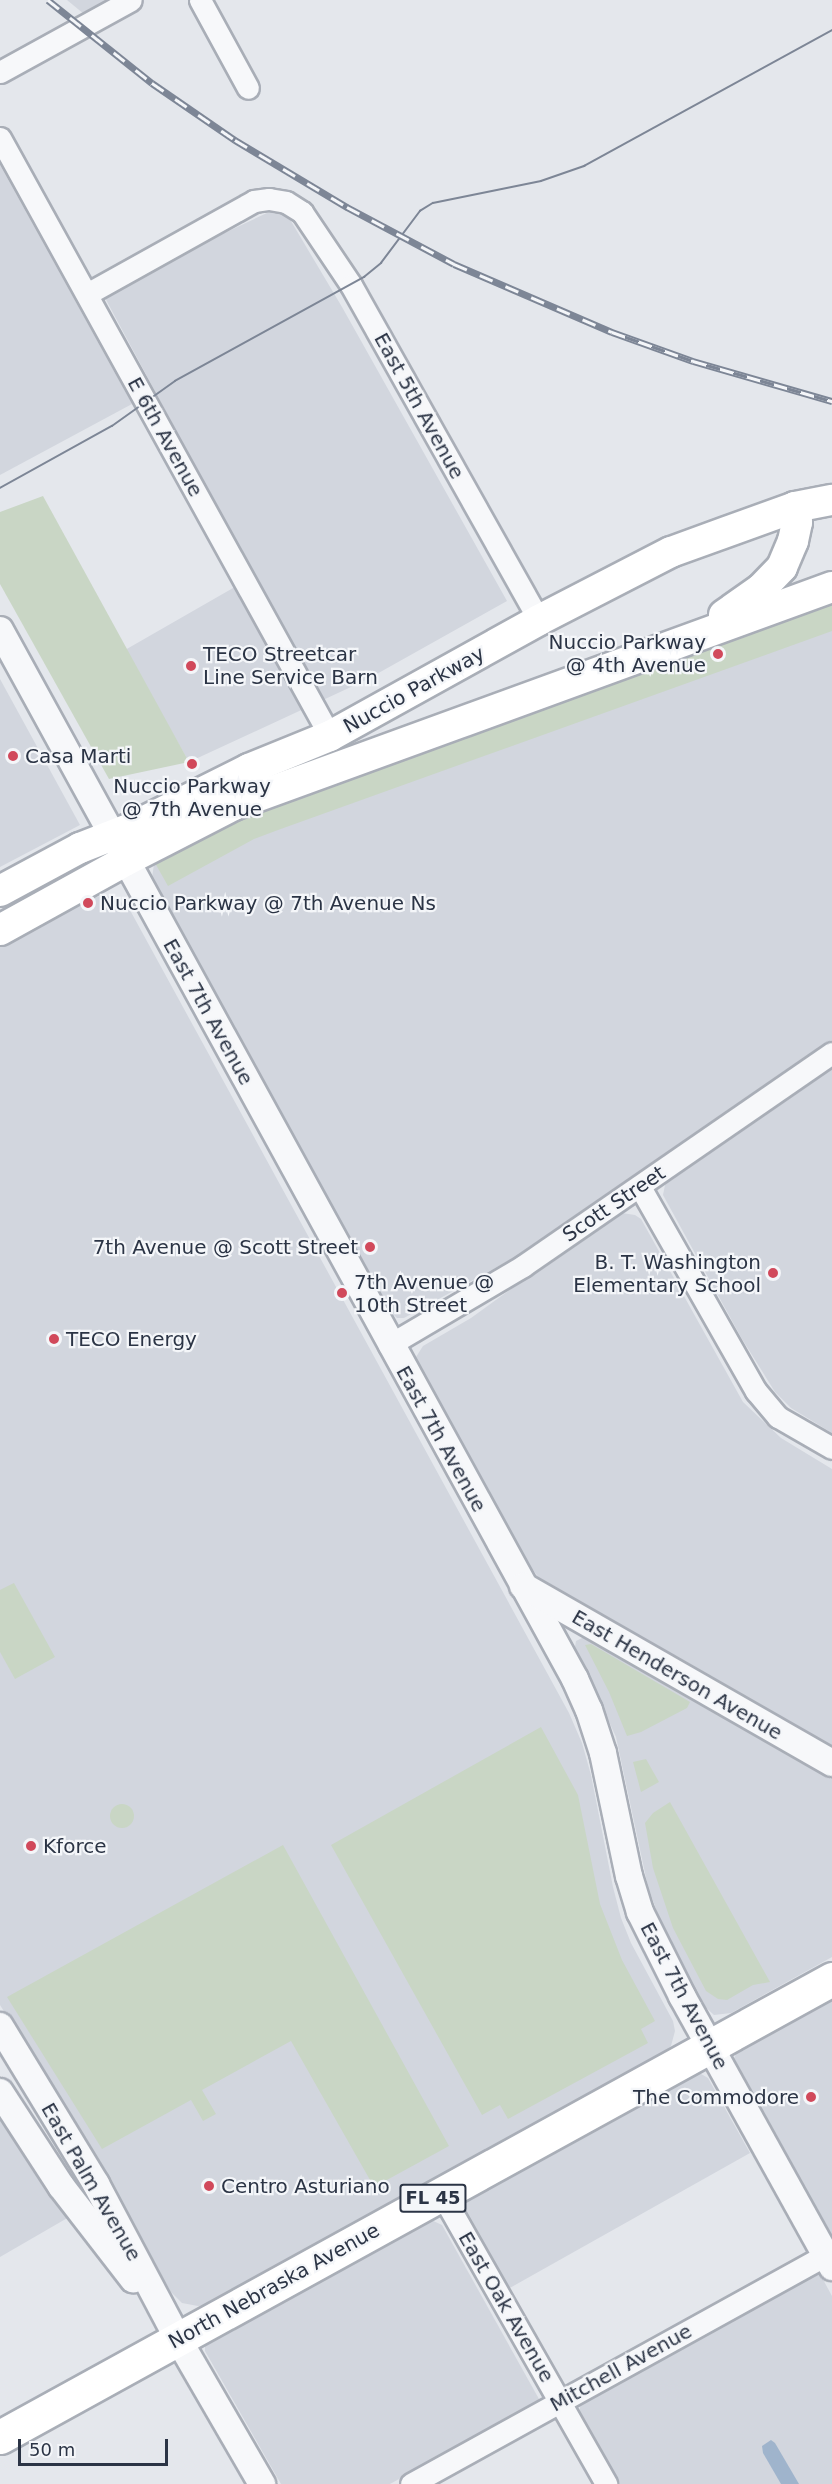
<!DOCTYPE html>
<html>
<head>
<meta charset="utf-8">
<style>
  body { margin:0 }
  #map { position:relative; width:832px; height:2484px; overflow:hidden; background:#e4e7ec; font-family:"DejaVu Sans",sans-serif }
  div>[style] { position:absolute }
  .built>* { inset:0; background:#d2d6de }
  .green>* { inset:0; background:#c9d6c5 }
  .round { border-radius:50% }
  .water>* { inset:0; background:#9fb4cc }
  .roads { filter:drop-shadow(2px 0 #a9aeb7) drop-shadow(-2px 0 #a9aeb7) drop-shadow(0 2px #a9aeb7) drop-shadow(0 -2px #a9aeb7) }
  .minor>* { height:21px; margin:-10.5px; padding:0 10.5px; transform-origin:10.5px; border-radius:10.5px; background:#f7f8fa }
  .tertiary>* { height:26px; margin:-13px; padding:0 13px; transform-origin:13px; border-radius:13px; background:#f7f8fa }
  .secondary>* { height:30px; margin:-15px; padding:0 15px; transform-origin:15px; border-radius:15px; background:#fff }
  .primary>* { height:33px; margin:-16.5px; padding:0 16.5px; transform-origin:16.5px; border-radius:16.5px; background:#fff }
  .tram>* { height:1.5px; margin:-0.75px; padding:0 0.75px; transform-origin:0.75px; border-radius:0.75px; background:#7d8696 }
  .rail>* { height:7px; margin-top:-3.5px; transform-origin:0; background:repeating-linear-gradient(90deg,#f4f6f9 0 14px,#7d8696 0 28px); box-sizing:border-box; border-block:2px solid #7d8696 }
  .dots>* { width:16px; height:16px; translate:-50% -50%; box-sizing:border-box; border:3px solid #f4f6f9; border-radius:50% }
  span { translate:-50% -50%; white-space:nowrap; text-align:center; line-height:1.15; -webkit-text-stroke:4.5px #f4f6f9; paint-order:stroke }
  .shield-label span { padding:2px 4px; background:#f4f6f9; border:2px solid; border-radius:4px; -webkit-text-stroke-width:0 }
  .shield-label { font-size:18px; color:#2b3445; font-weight:700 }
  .street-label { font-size:20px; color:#2b3445 }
  .poi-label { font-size:20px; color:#2b3445 }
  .right { translate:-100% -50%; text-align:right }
  .left { translate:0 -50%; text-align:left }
  .scale { position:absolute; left:18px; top:2439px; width:150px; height:27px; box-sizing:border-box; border:3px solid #2b3445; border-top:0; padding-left:8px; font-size:18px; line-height:21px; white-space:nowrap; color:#2b3445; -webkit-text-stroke:4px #f4f6f9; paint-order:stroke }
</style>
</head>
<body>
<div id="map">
  <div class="built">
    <i style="clip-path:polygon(67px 0,124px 0,90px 19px)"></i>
    <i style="clip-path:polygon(0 165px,132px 404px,0 475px)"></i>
    <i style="clip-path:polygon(282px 206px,342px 307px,507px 601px,366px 680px,189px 762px,125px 650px,254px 576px,104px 296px,203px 243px)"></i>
    <i style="clip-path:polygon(832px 602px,832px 1040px,655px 1161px,618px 1191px,571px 1222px,517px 1256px,404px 1318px,397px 1318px,391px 1312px,152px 878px,154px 864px,159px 859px)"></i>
    <i style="clip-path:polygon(0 679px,80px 825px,0 867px)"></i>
    <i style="clip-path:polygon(103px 895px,118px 899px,131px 912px,569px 1713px,582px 1743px,591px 1775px,613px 1887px,621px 1918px,631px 1943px,673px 2021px,675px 2031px,671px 2046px,663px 2053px,207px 2305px,198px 2306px,182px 2303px,171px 2292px,89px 2147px,0 2005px,0 947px,81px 902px)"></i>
    <i style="clip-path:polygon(832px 1066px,832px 1433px,791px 1408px,775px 1392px,742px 1339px,663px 1195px,665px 1185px,670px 1179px)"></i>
    <i style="clip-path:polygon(622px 1213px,635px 1215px,641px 1219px,743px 1402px,781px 1438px,832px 1469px,832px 1751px,539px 1578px,527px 1562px,417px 1362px,416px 1357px,423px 1346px,471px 1318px,609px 1218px)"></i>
    <i style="clip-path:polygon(586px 1636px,832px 1777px,832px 1957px,731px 2013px,714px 2015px,701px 2003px,665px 1934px,648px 1887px,616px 1737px,575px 1647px,576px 1641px)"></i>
    <i style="clip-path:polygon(832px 1997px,832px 2240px,735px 2069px,733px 2061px,738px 2049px)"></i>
    <i style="clip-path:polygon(696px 2071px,708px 2078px,750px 2153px,508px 2289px,463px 2210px,462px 2201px)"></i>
    <i style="clip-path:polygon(0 2098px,76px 2213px,0 2257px)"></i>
    <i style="clip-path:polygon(429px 2219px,442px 2225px,539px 2399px,536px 2403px,390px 2484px,281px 2484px,205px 2351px,205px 2342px)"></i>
    <i style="clip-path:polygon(817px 2274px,820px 2274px,832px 2296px,832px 2484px,620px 2484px,579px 2412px,581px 2403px)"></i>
  </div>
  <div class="green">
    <i style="clip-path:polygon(43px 496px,189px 762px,109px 779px,0 584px,0 512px)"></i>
    <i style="clip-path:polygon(832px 602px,832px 631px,278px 830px,254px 839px,168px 886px,155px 863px,233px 818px)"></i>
    <i style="clip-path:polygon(14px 1583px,55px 1657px,15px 1679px,0 1652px,0 1590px)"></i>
    <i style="clip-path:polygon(591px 1644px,690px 1702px,687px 1708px,641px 1732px,627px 1736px,609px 1692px,585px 1645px)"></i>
    <i style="clip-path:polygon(541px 1727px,578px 1795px,600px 1904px,622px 1960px,655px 2021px,641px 2029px,648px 2043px,508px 2119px,500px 2105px,482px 2115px,331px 1845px)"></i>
    <i style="clip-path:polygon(646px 1759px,659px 1782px,641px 1792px,633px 1762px)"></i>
    <i style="clip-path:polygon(670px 1802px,770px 1982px,753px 1985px,727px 2000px,718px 1999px,706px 1991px,673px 1928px,653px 1868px,645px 1823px,653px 1813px)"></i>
    <i class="round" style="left:110px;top:1804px;width:24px;height:24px"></i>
    <i style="clip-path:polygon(283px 1845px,449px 2146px,374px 2187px,291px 2041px,202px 2090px,216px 2114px,203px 2121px,191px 2100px,102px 2149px,7px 1997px)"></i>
  </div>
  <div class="water">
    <i style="clip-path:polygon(771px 2440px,775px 2443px,799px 2484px,781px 2484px,763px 2453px,762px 2446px)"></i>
  </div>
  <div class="roads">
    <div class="minor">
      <i style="left:200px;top:0;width:100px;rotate:61.4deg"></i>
      <i style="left:0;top:72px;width:149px;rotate:-28.8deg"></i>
      <i style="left:0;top:138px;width:683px;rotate:61.11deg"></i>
      <i style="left:87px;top:294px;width:191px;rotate:-29.1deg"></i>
      <i style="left:254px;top:201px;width:15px;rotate:-8deg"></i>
      <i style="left:269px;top:199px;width:17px;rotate:10deg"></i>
      <i style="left:286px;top:202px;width:19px;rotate:32deg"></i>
      <i style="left:302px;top:212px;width:88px;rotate:56.1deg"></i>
      <i style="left:351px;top:285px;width:384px;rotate:60.7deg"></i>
      <i style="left:640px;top:1187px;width:235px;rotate:60.4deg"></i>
      <i style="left:756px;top:1391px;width:34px;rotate:50deg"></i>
      <i style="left:778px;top:1417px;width:62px;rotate:29.9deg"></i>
      <i style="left:389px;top:1345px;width:156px;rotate:-30.5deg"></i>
      <i style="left:523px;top:1266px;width:375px;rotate:-34.6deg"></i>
      <i style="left:441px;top:2193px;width:335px;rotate:60.4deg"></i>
      <i style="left:411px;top:2484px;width:481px;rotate:-28.9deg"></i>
    </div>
    <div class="tertiary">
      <i style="left:0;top:630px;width:1196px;rotate:61.27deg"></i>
      <i style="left:575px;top:1679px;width:34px;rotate:66deg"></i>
      <i style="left:589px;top:1710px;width:45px;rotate:72deg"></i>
      <i style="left:603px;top:1753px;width:126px;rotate:78.1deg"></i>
      <i style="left:629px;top:1876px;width:38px;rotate:73deg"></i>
      <i style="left:640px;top:1912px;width:94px;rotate:63.4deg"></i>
      <i style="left:682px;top:1996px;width:310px;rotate:61deg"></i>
      <i style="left:523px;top:1586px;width:356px;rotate:29.8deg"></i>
      <i style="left:0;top:2026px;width:185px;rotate:58.7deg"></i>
      <i style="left:96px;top:2184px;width:175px;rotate:62.1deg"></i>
      <i style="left:178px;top:2339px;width:168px;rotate:59.9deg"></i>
      <i style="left:0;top:2092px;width:112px;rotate:57deg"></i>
      <i style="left:61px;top:2186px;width:118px;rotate:52.3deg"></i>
    </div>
    <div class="secondary">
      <i style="left:724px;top:615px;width:45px;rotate:-35.1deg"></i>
      <i style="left:761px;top:589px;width:30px;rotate:-46deg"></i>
      <i style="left:782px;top:567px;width:28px;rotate:-67deg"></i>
      <i style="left:793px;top:541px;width:19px;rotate:-78deg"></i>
      <i style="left:797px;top:522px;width:15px;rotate:-98deg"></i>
      <i style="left:0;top:891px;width:91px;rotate:-28.3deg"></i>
      <i style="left:80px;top:848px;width:55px;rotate:-21.4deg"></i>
      <i style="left:131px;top:828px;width:132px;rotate:-26.6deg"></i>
      <i style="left:249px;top:769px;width:87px;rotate:-22.2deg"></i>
      <i style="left:330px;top:736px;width:239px;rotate:-29deg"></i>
      <i style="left:539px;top:620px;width:148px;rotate:-27.3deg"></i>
      <i style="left:671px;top:552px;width:132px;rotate:-19.9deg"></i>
      <i style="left:795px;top:507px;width:38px;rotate:-11deg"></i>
      <i style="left:0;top:930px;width:143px;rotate:-28.9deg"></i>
      <i style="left:125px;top:861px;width:123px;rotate:-27.2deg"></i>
      <i style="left:234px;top:805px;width:636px;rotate:-20.03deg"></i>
    </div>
    <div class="primary">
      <i style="left:0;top:2437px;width:950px;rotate:-28.83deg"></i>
    </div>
  </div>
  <div class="tram">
    <i style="left:0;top:488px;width:128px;rotate:-29deg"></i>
    <i style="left:112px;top:426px;width:77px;rotate:-35.5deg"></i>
    <i style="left:175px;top:381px;width:216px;rotate:-28.8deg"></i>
    <i style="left:364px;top:277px;width:22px;rotate:-39deg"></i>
    <i style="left:381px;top:263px;width:65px;rotate:-53.1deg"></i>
    <i style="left:420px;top:211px;width:15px;rotate:-32deg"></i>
    <i style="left:433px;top:203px;width:110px;rotate:-11.5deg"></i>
    <i style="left:541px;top:181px;width:46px;rotate:-19.2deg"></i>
    <i style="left:584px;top:166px;width:283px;rotate:-28.7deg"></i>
  </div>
  <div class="rail">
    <i style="left:48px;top:0;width:133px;rotate:38.6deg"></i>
    <i style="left:152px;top:83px;width:101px;rotate:34.5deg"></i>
    <i style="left:235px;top:140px;width:131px;rotate:30.9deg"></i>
    <i style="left:347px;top:207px;width:121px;rotate:28deg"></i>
    <i style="left:454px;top:264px;width:172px;rotate:23.3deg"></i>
    <i style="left:612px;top:332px;width:86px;rotate:19.7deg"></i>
    <i style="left:693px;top:361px;width:145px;rotate:16.1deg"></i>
  </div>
  <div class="dots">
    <i style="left:718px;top:654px;background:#d1495b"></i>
    <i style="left:191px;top:666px;background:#d1495b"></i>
    <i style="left:13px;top:756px;background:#d1495b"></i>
    <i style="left:192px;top:764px;background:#d1495b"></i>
    <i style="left:88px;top:903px;background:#d1495b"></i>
    <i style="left:370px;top:1247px;background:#d1495b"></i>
    <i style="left:773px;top:1273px;background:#d1495b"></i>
    <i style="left:342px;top:1293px;background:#d1495b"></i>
    <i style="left:54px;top:1339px;background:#d1495b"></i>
    <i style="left:31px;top:1846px;background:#d1495b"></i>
    <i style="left:811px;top:2097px;background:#d1495b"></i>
    <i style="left:209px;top:2186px;background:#d1495b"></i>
  </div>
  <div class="shield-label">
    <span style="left:433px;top:2198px">FL 45</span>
  </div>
  <div class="street-label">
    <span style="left:419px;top:406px;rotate:61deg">East 5th Avenue</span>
    <span style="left:165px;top:437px;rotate:61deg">E 6th Avenue</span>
    <span style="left:414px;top:690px;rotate:-29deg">Nuccio Parkway</span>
    <span style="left:208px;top:1012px;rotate:61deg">East 7th Avenue</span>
    <span style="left:614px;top:1204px;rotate:-34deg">Scott Street</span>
    <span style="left:441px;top:1439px;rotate:61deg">East 7th Avenue</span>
    <span style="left:677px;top:1675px;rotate:30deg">East Henderson Avenue</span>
    <span style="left:684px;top:1996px;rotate:62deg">East 7th Avenue</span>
    <span style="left:91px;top:2182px;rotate:60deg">East Palm Avenue</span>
    <span style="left:274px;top:2286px;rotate:-29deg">North Nebraska Avenue</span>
    <span style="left:506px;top:2307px;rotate:60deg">East Oak Avenue</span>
    <span style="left:621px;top:2368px;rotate:-29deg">Mitchell Avenue</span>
  </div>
  <div class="poi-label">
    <span class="right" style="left:706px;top:654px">Nuccio Parkway<br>@ 4th Avenue</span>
    <span class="left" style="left:203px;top:666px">TECO Streetcar<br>Line Service Barn</span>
    <span class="left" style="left:25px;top:756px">Casa Marti</span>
    <span style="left:192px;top:798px">Nuccio Parkway<br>@ 7th Avenue</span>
    <span class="left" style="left:100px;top:903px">Nuccio Parkway @ 7th Avenue Ns</span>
    <span class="right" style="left:358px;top:1247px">7th Avenue @ Scott Street</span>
    <span class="right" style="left:761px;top:1274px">B. T. Washington<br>Elementary School</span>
    <span class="left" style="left:354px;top:1294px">7th Avenue @<br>10th Street</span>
    <span class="left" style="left:66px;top:1339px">TECO Energy</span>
    <span class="left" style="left:43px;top:1846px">Kforce</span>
    <span class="right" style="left:799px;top:2097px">The Commodore</span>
    <span class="left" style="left:221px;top:2186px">Centro Asturiano</span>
  </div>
  <div class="scale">50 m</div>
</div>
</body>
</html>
